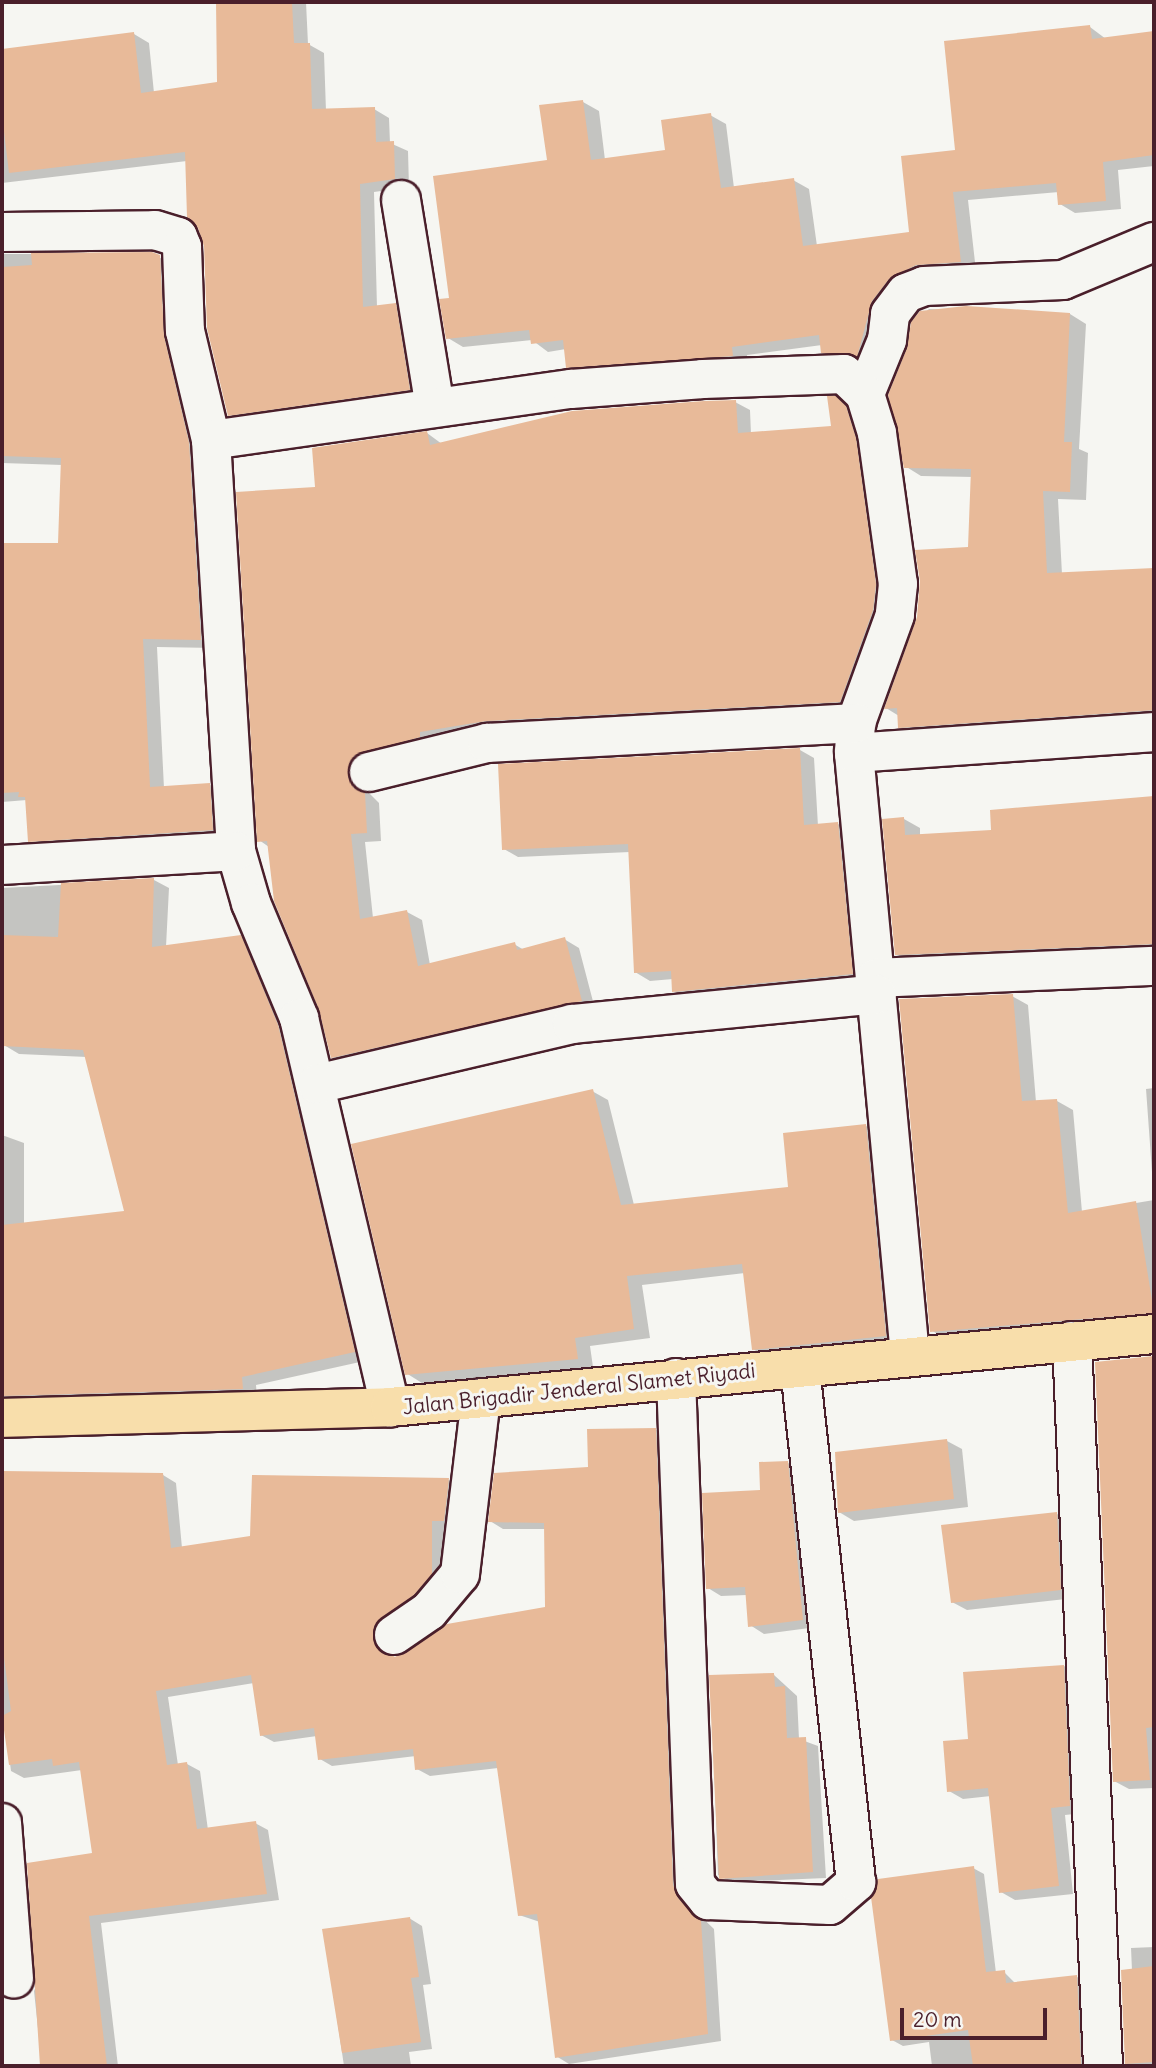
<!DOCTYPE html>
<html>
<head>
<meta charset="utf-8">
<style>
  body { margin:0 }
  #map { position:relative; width:1156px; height:2068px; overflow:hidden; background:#f6f6f2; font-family:Delius,sans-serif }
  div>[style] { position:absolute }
  .shadow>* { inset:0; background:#0003 }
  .building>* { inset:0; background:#e8ba99 }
  .roads { filter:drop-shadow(2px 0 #4a1f2b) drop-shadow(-2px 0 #4a1f2b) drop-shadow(0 2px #4a1f2b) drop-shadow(0 -2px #4a1f2b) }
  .minor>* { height:38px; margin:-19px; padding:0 19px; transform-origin:19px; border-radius:19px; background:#f6f6f2 }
  .major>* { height:38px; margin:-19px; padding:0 19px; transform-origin:19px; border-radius:19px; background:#f8deab }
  span { translate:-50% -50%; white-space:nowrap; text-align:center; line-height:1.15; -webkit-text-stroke:6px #f6f6f2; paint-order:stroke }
  .street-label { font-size:21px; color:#4a1f2b }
  .frame { position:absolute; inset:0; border:4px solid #4a1f2b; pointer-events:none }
  .scale { position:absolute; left:900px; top:2008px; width:147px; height:32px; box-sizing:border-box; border:4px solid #4a1f2b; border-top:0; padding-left:9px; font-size:21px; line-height:24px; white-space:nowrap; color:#4a1f2b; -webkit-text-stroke:5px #f6f6f2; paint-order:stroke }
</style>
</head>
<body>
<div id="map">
  <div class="shadow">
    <i style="clip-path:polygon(217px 2px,306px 2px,308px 44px,324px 53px,326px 111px,374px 109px,389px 118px,390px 143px,408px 151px,409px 187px,374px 192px,377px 307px,395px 305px,410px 313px,424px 397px,244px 423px,229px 414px,206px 245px,187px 161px,2px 183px,2px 51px,134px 34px,149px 43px,154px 93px,219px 83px)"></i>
    <i style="clip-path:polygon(1090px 27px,1106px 39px,1154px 33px,1154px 166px,1118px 170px,1121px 209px,1075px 213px,1060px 204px,1059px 192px,968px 200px,976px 271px,933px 274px,872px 364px,839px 361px,823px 352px,822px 345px,747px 355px,748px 364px,583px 376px,568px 367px,566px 349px,548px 352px,532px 340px,463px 347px,448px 338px,451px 299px,549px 162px,583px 102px,599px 111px,605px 160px,667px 151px,710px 115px,726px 124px,734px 188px,793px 180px,809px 189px,817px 246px,911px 233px,956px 152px)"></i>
    <i style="clip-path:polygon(2px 254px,152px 254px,175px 265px,204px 453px,215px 648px,157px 647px,164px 788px,210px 785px,224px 793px,227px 838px,45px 849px,30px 840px,27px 800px,2px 802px,2px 545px,60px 545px,62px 465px,2px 463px)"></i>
    <i style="clip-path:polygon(929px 309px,1070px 314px,1086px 324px,1079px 449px,1088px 453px,1086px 500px,1058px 499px,1062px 574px,1154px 570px,1154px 722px,916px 736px,900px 727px,899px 716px,886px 708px,918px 618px,921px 581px,970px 549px,973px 477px,921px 476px,905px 466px,913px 323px)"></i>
    <i style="clip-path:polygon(835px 398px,860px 416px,890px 594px,855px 709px,501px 729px,362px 786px,379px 803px,381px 841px,365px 842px,373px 918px,407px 912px,422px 920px,430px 965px,514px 944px,524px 950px,564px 939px,579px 948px,595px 1009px,347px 1066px,332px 1057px,269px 847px,259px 840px,317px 488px,427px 433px,442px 444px,735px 402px,750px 410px,751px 434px,833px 427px)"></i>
    <i style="clip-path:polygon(800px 750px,814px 758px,818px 826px,838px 824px,853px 832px,866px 982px,688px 999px,674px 991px,673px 979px,650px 981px,635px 972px,630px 852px,518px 857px,504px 849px)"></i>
    <i style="clip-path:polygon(1154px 798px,1154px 953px,912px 963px,896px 954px,904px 819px,920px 828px,920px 836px,993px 831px,991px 811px)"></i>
    <i style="clip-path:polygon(154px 880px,169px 888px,166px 947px,241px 937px,256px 946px,293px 1035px,369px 1360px,256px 1385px,257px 1397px,2px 1413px,2px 1135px,24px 1143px,24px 1224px,126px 1213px,87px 1057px,19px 1054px,4px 1045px,2px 888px)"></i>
    <i style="clip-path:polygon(1012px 996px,1028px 1005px,1036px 1102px,1057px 1101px,1073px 1110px,1082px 1212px,1154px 1200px,1146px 1089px,1154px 1088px,1154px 1322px,947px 1340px,931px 1330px)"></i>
    <i style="clip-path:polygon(592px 1091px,608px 1100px,634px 1205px,790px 1188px,866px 1126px,882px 1135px,901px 1344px,769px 1359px,753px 1349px,745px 1273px,642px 1285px,650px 1338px,590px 1346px,593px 1367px,422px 1383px,406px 1373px)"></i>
    <i style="clip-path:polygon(1154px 1357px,1154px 1788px,1129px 1789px,1114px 1781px,1097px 1363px)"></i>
    <i style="clip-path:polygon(656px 1430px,668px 1437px,691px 1907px,714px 1929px,721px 2041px,569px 2064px,556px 2056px,540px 1922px,519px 1915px,498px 1768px,430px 1776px,417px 1769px,416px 1756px,332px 1766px,320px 1759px,317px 1736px,274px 1742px,261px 1735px,254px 1683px,168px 1697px,178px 1765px,187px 1764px,200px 1771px,208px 1830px,255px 1823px,268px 1830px,279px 1900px,101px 1923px,118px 2066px,42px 2066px,34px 1991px,94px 1855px,82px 1770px,24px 1778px,11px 1771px,2px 1704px,2px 1473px,163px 1475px,176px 1483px,182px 1548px,252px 1537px,254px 1477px,449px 1480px,462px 1487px,457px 1528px,445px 1528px,444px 1581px,386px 1633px,388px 1655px,395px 1659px,547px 1608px,546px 1529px,503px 1529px,490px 1521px)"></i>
    <i style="clip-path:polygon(947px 1441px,962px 1449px,968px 1507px,854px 1521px,839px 1512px,836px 1454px)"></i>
    <i style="clip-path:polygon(788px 1463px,802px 1471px,817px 1627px,764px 1634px,750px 1625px,747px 1595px,721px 1596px,708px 1588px,762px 1492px)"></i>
    <i style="clip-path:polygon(1057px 1514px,1072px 1522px,1075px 1598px,967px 1610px,952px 1602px)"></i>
    <i style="clip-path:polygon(1064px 1666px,1078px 1675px,1084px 1813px,1065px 1815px,1073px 1894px,1015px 1900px,1001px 1892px,991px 1796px,963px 1799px,949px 1791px,970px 1740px)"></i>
    <i style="clip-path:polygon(774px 1675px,797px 1696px,799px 1739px,818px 1746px,826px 1878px,731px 1882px,718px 1875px,711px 1677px)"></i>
    <i style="clip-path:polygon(973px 1868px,984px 1874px,996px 1973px,1004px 1972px,1016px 1984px,1077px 1977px,1088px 1983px,1091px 2066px,932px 2066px,929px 2042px,903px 2046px,892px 2040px)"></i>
    <i style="clip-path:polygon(409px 1918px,422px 1926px,431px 1984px,423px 1985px,432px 2049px,409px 2052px,411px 2066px,344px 2066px,324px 1931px)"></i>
    <i style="clip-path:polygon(1154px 1947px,1154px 2066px,1127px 2066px,1123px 1972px,1132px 1971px,1131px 1948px)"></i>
  </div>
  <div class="building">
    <i style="clip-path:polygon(216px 2px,292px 2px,294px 43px,310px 43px,312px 109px,375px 107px,376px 142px,394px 141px,395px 179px,360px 184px,363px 307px,396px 303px,410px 390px,228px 416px,207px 328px,204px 246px,198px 228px,187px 217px,185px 152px,9px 173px,2px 115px,2px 49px,134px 32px,141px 93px,217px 82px)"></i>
    <i style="clip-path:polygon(1090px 25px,1092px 39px,1154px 31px,1154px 155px,1103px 162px,1106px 201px,1058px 205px,1056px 183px,953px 192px,961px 262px,916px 265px,889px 279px,872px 301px,857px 357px,821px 353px,819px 335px,732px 347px,733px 356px,566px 368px,563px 340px,531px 344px,529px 330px,446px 339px,439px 299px,449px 298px,433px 176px,547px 160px,539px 105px,583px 100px,591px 160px,665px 150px,661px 120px,711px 113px,721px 188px,794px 178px,803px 246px,909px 232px,901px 156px,955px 150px,944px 41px)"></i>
    <i style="clip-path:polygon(152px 252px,160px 255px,164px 336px,189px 443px,201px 640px,143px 639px,150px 787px,210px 783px,213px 830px,28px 842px,25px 797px,18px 797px,19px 792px,2px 793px,2px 543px,58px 543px,61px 458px,2px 456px,2px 267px,32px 265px,31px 253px)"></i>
    <i style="clip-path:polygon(966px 306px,1070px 313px,1064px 442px,1072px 442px,1070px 492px,1043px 491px,1047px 573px,1154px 568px,1154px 710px,898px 728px,897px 708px,884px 709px,917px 617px,920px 581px,915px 550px,968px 547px,971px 469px,904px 468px,888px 395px,907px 348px,911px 322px,920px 311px)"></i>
    <i style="clip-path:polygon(827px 396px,836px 396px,846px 406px,856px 438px,876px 584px,873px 610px,840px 702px,486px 721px,420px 732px,420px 737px,354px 756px,348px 777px,354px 788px,365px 793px,367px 833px,351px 834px,360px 919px,407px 910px,418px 966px,515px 942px,517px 950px,565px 937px,582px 1001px,331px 1058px,319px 1010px,274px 901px,267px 841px,257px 842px,236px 492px,315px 487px,312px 448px,427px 431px,430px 445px,572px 411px,704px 401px,736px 400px,738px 433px,831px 426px)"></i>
    <i style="clip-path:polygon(800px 748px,804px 825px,838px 822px,853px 974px,672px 992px,671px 971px,634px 973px,628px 844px,502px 850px,498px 764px)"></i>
    <i style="clip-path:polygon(1154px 796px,1154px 944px,895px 955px,882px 819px,904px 817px,905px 835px,991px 830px,990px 810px)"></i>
    <i style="clip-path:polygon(154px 878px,152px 947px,241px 935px,278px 1025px,355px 1352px,242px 1377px,243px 1389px,2px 1396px,2px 1225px,124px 1211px,83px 1050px,2px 1046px,2px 935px,58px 937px,61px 883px)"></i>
    <i style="clip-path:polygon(1013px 994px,1022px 1101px,1057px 1099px,1068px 1213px,1136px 1201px,1154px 1313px,930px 1332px,899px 999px)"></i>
    <i style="clip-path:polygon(593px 1089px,621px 1205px,788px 1187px,783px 1133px,866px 1124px,886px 1336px,752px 1350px,742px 1264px,627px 1276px,634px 1329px,575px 1338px,578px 1359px,405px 1375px,351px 1144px)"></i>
    <i style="clip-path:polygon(1154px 1356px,1154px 1727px,1146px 1728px,1150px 1780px,1113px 1782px,1095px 1362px)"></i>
    <i style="clip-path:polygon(656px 1428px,673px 1885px,678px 1898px,701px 1920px,708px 2034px,555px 2058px,537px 1914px,518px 1916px,496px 1761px,415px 1770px,413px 1749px,318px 1760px,314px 1728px,260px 1736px,251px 1675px,156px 1691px,167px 1765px,187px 1762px,197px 1829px,256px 1821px,267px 1894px,89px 1916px,107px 2066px,40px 2066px,27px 1863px,92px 1853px,79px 1762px,53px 1766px,52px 1759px,9px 1765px,2px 1716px,11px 1711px,2px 1642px,2px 1471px,163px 1473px,171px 1548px,250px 1536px,252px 1475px,449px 1478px,444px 1521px,432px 1521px,432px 1574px,414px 1595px,374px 1626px,376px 1647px,395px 1657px,447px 1624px,545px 1607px,544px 1523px,488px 1522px,494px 1473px,588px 1467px,587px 1429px)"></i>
    <i style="clip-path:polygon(947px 1439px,954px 1499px,838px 1513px,835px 1452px)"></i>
    <i style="clip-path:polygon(788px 1461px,803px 1620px,748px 1627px,745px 1587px,706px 1589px,702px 1493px,760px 1490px,759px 1462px)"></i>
    <i style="clip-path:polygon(1057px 1512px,1061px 1590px,951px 1603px,941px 1525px)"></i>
    <i style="clip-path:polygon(1064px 1665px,1070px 1806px,1051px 1808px,1059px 1886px,999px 1893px,988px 1788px,947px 1792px,943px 1741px,968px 1739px,963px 1672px)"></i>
    <i style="clip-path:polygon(774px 1673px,775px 1687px,785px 1686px,787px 1738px,806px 1737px,813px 1872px,719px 1879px,709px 1675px)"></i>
    <i style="clip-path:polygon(974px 1866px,986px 1972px,1005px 1970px,1006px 1983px,1077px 1975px,1081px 2066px,973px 2066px,968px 2030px,890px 2041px,871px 1897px,878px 1879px)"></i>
    <i style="clip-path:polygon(410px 1917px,419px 1977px,411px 1978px,421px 2042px,342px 2053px,322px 1929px)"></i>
    <i style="clip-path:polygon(1154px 1966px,1154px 2062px,1125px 2064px,1121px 1970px)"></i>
  </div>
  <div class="roads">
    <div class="minor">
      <i style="left:401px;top:200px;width:210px;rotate:80.7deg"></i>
      <i style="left:2px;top:232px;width:153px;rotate:-0.7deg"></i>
      <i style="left:155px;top:230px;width:24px;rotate:17deg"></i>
      <i style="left:178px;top:237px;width:11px;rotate:68deg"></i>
      <i style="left:182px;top:247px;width:84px;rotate:88deg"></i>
      <i style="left:185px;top:331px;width:112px;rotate:76.6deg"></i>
      <i style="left:211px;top:440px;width:412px;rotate:86.5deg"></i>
      <i style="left:236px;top:851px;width:54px;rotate:73.9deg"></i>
      <i style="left:251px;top:903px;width:125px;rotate:67.3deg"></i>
      <i style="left:299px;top:1018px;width:400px;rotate:76.8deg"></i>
      <i style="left:865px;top:394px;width:58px;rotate:-67.8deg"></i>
      <i style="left:887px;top:340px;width:26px;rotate:-83deg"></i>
      <i style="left:890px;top:314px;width:26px;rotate:-53deg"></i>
      <i style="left:906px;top:293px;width:19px;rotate:-21deg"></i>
      <i style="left:924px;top:286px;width:139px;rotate:-2.5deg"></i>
      <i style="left:1063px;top:280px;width:99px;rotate:-22.7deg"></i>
      <i style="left:211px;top:440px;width:364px;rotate:-8.1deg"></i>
      <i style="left:571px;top:389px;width:132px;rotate:-4.3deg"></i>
      <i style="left:703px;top:379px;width:141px;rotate:-2deg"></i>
      <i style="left:844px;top:374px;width:29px;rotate:44deg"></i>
      <i style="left:865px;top:394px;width:41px;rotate:72.9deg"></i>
      <i style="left:877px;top:433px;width:152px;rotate:82.1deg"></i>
      <i style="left:898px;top:584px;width:31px;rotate:96deg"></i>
      <i style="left:895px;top:615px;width:115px;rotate:109.9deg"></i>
      <i style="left:856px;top:723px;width:30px;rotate:94deg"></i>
      <i style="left:854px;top:753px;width:606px;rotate:84.69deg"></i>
      <i style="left:854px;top:753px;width:301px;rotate:-4deg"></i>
      <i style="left:369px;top:772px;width:122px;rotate:-13.8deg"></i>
      <i style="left:487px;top:743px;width:370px;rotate:-3.1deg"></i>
      <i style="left:2px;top:865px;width:234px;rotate:-3.4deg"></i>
      <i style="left:876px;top:978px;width:278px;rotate:-2.5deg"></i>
      <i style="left:317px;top:1084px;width:262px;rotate:-13.2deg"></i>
      <i style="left:572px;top:1024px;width:306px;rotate:-5.6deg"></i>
      <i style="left:1072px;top:1341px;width:726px;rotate:87.55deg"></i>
      <i style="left:676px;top:1378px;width:506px;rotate:87.85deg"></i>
      <i style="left:695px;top:1884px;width:21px;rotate:51deg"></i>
      <i style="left:708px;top:1900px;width:122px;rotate:2.3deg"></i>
      <i style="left:830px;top:1905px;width:35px;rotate:-41deg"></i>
      <i style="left:856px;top:1882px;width:517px;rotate:-96.22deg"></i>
      <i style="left:394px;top:1635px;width:42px;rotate:-34.4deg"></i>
      <i style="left:429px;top:1611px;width:48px;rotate:-50deg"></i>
      <i style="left:460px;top:1574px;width:177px;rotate:-83.2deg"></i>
      <i style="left:2px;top:1823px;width:156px;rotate:85.6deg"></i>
    </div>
    <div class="major">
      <i style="left:2px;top:1418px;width:388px;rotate:-1.6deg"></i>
      <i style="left:390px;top:1407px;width:767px;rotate:-5.46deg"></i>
    </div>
  </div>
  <div class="street-label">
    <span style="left:579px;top:1389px;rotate:-6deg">Jalan Brigadir Jenderal Slamet Riyadi</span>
  </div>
  <div class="frame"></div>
  <div class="scale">20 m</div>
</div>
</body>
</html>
